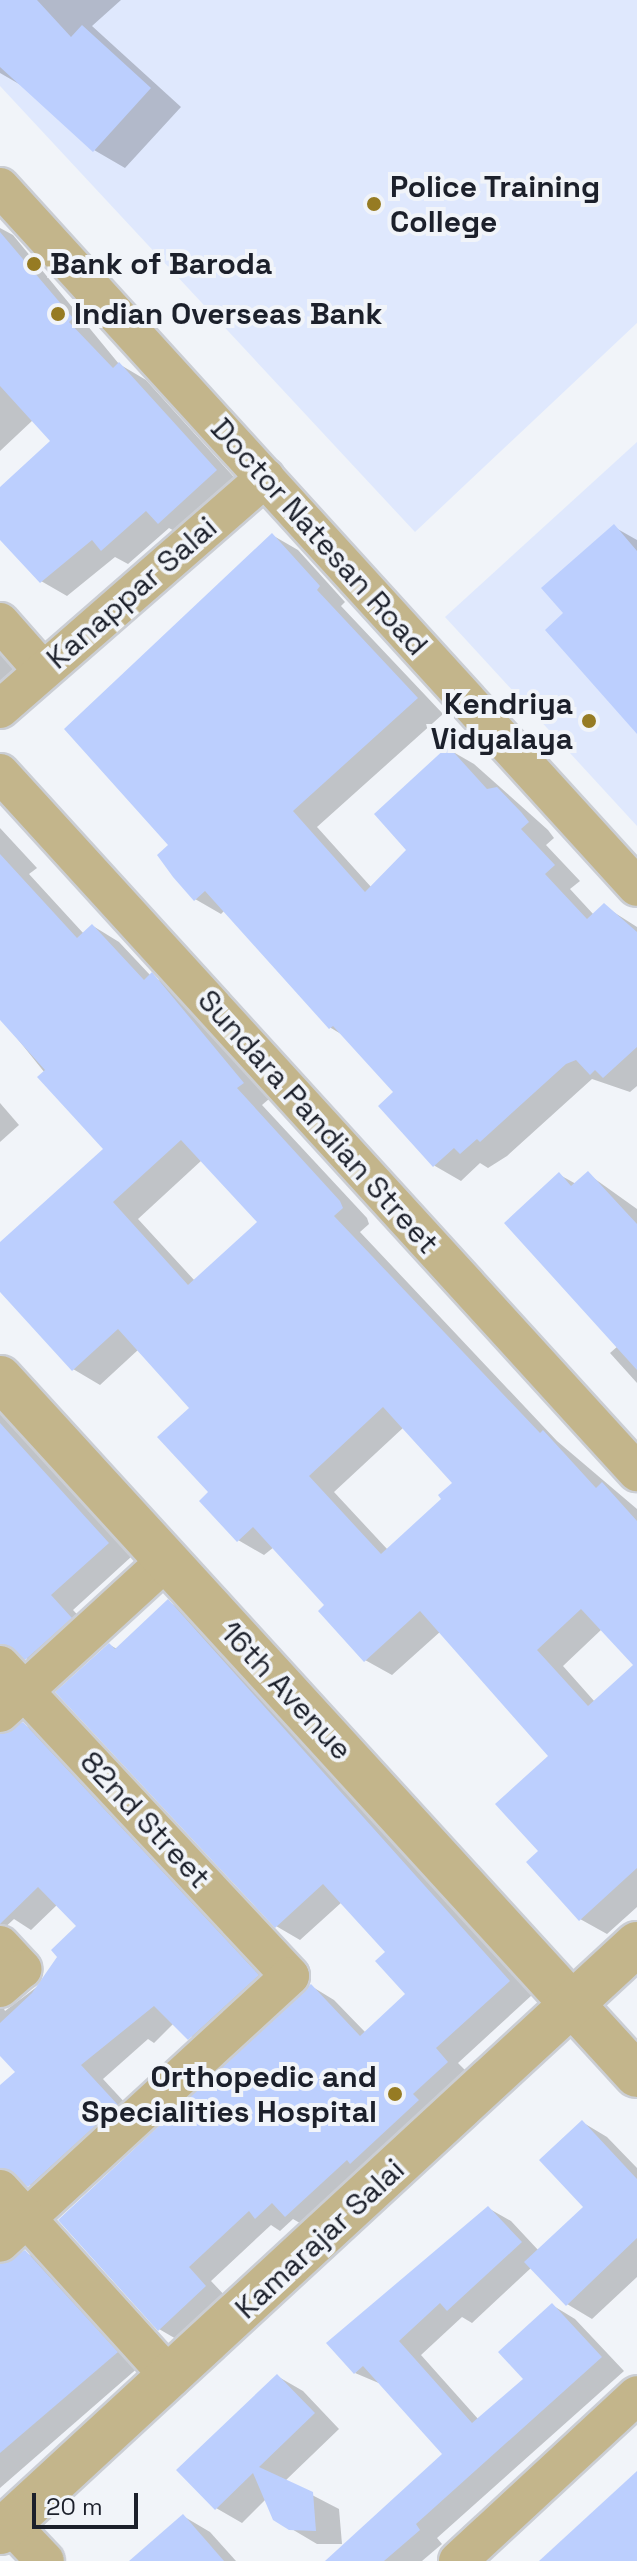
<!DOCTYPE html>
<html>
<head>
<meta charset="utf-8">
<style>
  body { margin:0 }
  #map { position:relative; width:637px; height:2561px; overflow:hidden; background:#f1f4f9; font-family:"Space Grotesk",sans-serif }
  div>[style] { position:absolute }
  .built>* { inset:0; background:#dfe8fd }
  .shadow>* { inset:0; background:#0003 }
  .building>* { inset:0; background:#bccffe }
  .roads { filter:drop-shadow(2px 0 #cbced4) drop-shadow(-2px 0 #cbced4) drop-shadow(0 2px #cbced4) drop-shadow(0 -2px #cbced4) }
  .minor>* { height:38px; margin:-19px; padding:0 19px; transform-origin:19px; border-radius:19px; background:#c3b58b }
  .tertiary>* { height:44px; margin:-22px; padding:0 22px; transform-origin:22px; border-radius:22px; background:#c3b58b }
  .dots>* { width:22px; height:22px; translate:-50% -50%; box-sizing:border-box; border:4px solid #f1f4f9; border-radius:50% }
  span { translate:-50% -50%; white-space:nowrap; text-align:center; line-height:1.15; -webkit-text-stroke:8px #f1f4f9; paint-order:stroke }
  .poi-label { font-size:30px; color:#1c202b; font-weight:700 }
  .left { translate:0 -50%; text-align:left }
  .right { translate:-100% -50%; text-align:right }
  .street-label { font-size:30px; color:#1c202b }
  .scale { position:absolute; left:32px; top:2493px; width:106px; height:36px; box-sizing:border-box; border:4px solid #1c202b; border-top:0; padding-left:10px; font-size:24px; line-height:28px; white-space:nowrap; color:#1c202b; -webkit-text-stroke:6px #f1f4f9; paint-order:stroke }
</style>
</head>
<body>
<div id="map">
  <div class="built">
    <i style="clip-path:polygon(0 0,637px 0,637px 323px,415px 532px,0 86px)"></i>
    <i style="clip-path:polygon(637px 442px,637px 826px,445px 617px)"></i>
  </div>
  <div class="shadow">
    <i style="clip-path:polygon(0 0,121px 0,92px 26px,181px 107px,125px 168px,94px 150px,26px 88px,0 73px)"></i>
    <i style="clip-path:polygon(0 228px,13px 235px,119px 364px,146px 380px,242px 486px,185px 537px,169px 528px,128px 564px,115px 557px,67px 596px,41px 581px,0 537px,0 492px,53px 442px,33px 420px,0 451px)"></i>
    <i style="clip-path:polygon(614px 527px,637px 540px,637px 731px,565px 614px)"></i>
    <i style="clip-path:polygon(272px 535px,298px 550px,345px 602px,341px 606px,443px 714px,317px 827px,372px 888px,409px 850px,448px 749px,474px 764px,548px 830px,554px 838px,546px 845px,580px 881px,570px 889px,594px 915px,604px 906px,637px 927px,637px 1086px,630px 1092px,592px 1079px,507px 1156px,488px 1168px,480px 1163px,461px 1181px,435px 1166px,380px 1107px,396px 1092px,346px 1037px,331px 1028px,225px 910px,221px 914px,195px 899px,170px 845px)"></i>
    <i style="clip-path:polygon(0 628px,32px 679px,0 708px)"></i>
    <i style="clip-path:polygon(evenodd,0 828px,37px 868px,29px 874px,84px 934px,93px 926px,119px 942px,151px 976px,179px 990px,269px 1099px,262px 1105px,367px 1218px,369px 1224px,360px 1232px,557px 1441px,637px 1509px,637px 1907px,607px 1934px,580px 1919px,541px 1851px,551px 1756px,441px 1631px,392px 1675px,365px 1660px,327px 1605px,274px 1547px,264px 1555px,238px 1540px,211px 1492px,192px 1408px,139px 1349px,100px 1385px,73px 1369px,0 1289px,0 1245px,106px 1149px,0 1017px,0 828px,202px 1160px,260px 1223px,195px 1281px,138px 1219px,202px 1160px,0 828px,404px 1427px,454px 1483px,444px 1499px,388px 1550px,334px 1492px,404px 1427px,0 828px,602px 1629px,635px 1665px,595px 1702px,563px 1666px,602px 1629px)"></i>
    <i style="clip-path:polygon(0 1103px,19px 1125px,0 1142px)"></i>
    <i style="clip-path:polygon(588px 1174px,637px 1209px,637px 1383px,610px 1353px,618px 1346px,560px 1175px,576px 1184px)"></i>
    <i style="clip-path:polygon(0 1410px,131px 1557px,73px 1610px,94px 1632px,50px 1672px,26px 1658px,8px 1662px,5px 1736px,23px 1724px,47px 1738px,281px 1989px,212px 2052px,174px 2023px,154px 2043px,148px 2039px,103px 2079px,140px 2119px,53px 2199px,25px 2182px,10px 2185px,2px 2251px,5px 2266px,25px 2252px,49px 2266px,140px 2366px,0 2488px,0 2088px,18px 2072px,0 2053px,0 1999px,5px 2011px,38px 1986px,79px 1926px,58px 1904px,31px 1930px,14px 1919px,0 1932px)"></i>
    <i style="clip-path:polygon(169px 1602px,192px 1616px,532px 1995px,458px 2063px,471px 2076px,310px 2229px,293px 2219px,280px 2231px,271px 2225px,211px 2281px,229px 2300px,183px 2343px,159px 2329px,311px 1986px,334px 2000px,366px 2033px,408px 1994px,388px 1952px,342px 1902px,300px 1940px,276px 1926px,110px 1645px,117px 1649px)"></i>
    <i style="clip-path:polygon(582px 2122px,607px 2137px,637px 2168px,637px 2277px,592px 2319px,567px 2304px,532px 2267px,472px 2323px,462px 2317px,421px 2355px,479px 2420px,526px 2379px,552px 2305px,575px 2319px,624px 2371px,437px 2538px,442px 2544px,422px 2561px,327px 2561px,444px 2454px,381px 2384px,355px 2373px,488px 2208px,511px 2221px,539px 2251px,586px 2207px)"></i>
    <i style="clip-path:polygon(277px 2376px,303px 2391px,339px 2429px,285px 2481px,339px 2509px,342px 2544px,317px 2544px,290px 2528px,266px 2499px,242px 2523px,216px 2508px)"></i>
    <i style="clip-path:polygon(183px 2516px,210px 2532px,236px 2561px,135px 2561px)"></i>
  </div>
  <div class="building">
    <i style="clip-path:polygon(0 0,37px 0,71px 37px,82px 25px,151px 88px,93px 152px,0 67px)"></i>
    <i style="clip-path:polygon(0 232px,73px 318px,69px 322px,113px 368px,119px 362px,217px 470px,158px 524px,146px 511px,101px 551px,92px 540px,40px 583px,0 540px,0 487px,50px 441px,0 386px)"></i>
    <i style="clip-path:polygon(614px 524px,637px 551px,637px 734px,545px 630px,563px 613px,541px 588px)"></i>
    <i style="clip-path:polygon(272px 533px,320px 586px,317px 590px,418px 698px,293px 811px,365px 892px,406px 850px,374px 814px,448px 746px,487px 789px,497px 787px,521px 812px,529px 822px,521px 829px,555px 865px,545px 874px,587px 919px,604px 903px,637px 932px,637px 1047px,603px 1078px,595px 1070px,590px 1075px,576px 1060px,566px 1064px,480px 1142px,477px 1139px,460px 1154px,454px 1148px,433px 1167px,378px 1106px,393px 1092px,333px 1026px,329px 1029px,205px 891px,194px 901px,173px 877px,157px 855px,168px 845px,64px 729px)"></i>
    <i style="clip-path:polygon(evenodd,0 854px,77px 938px,92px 924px,144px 980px,152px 972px,244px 1083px,237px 1088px,340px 1201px,343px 1208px,334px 1216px,540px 1433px,543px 1430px,596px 1488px,602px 1482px,637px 1521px,637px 1868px,579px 1921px,526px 1862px,538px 1851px,495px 1804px,548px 1756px,420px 1611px,364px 1662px,318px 1611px,324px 1605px,253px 1527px,237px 1542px,199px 1501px,208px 1492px,157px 1437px,189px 1408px,118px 1329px,72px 1371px,0 1292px,0 1242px,103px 1149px,37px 1077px,45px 1070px,0 1020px,0 854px,181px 1140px,257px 1222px,188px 1285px,113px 1202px,181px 1140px,0 854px,383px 1407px,452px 1483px,438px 1495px,441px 1499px,381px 1554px,309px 1476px,383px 1407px,0 854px,581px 1609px,633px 1665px,588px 1706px,537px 1650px,581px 1609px)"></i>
    <i style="clip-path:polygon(588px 1171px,637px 1224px,637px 1370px,504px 1223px,559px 1172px,571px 1186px)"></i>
    <i style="clip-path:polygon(0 1423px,109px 1543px,51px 1595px,72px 1618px,25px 1660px,0 1644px)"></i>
    <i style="clip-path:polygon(168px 1599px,510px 1981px,436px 2048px,448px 2062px,413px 2094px,419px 2100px,350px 2164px,347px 2160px,285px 2217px,272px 2203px,255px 2219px,249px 2211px,189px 2267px,206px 2286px,158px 2331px,58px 2220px,311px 1984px,360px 2036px,405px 1994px,375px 1961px,385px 1952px,323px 1884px,275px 1928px,55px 1692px,109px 1643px,115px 1649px)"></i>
    <i style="clip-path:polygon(23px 1722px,259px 1975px,188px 2040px,154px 2006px,81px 2065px,118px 2105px,28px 2187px,0 2168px,0 2085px,15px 2072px,0 2056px,0 2023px,32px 1993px,57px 1957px,51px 1950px,76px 1926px,38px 1887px,0 1924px,0 1734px)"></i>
    <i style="clip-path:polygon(582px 2120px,637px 2179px,637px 2238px,566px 2306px,524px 2262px,583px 2207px,539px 2160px)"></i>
    <i style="clip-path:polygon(488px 2206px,522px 2242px,447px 2311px,440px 2303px,399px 2341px,472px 2423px,523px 2379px,498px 2352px,552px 2303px,602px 2357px,416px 2524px,420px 2530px,384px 2561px,325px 2561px,442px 2454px,363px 2366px,354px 2374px,326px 2343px)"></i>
    <i style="clip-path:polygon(25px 2250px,118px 2352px,0 2453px,0 2264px)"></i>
    <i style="clip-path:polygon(277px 2374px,315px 2413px,259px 2467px,313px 2492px,316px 2531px,289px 2530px,273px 2520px,253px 2473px,215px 2510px,176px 2470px)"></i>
    <i style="clip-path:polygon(637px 2471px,637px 2561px,539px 2561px)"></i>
    <i style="clip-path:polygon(183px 2514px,224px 2561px,129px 2561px)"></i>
  </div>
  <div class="roads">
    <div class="minor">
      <i style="left:0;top:187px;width:946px;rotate:47.7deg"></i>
      <i style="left:0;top:622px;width:65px;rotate:48.7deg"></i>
      <i style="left:0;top:709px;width:352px;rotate:-41.1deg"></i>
      <i style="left:0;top:773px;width:946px;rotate:47.66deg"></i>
      <i style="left:0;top:1665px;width:425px;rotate:47deg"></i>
      <i style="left:290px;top:1976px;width:394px;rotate:137.4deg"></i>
      <i style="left:0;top:1713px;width:226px;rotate:-42.5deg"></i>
      <i style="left:0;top:1945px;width:33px;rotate:47deg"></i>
      <i style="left:22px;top:1969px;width:29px;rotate:139deg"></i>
      <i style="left:0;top:2189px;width:255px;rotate:47.9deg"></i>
      <i style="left:9px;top:2523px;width:52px;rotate:46.5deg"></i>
      <i style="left:458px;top:2561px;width:244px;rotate:-42.8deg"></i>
    </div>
    <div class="tertiary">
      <i style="left:0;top:1378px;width:944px;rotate:47.58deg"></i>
      <i style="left:0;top:2532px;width:867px;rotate:-42.71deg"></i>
    </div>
  </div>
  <div class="dots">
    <i style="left:374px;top:204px;background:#967b23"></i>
    <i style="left:34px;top:264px;background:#967b23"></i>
    <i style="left:58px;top:314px;background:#967b23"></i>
    <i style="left:589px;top:721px;background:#967b23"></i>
    <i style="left:395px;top:2094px;background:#967b23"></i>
  </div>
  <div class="poi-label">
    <span class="left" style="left:390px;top:204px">Police Training<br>College</span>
    <span class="left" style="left:50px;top:264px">Bank of Baroda</span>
    <span class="left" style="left:74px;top:314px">Indian Overseas Bank</span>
    <span class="right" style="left:573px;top:721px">Kendriya<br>Vidyalaya</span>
    <span class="right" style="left:377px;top:2094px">Orthopedic and<br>Specialities Hospital</span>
  </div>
  <div class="street-label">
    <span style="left:319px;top:537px;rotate:48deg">Doctor Natesan Road</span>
    <span style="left:132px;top:593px;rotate:-41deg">Kanappar Salai</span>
    <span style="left:318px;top:1122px;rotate:48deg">Sundara Pandian Street</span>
    <span style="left:286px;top:1691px;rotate:47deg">16th Avenue</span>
    <span style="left:145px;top:1820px;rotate:47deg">82nd Street</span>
    <span style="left:320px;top:2239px;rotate:-43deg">Kamarajar Salai</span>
  </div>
  <div class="scale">20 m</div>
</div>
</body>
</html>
